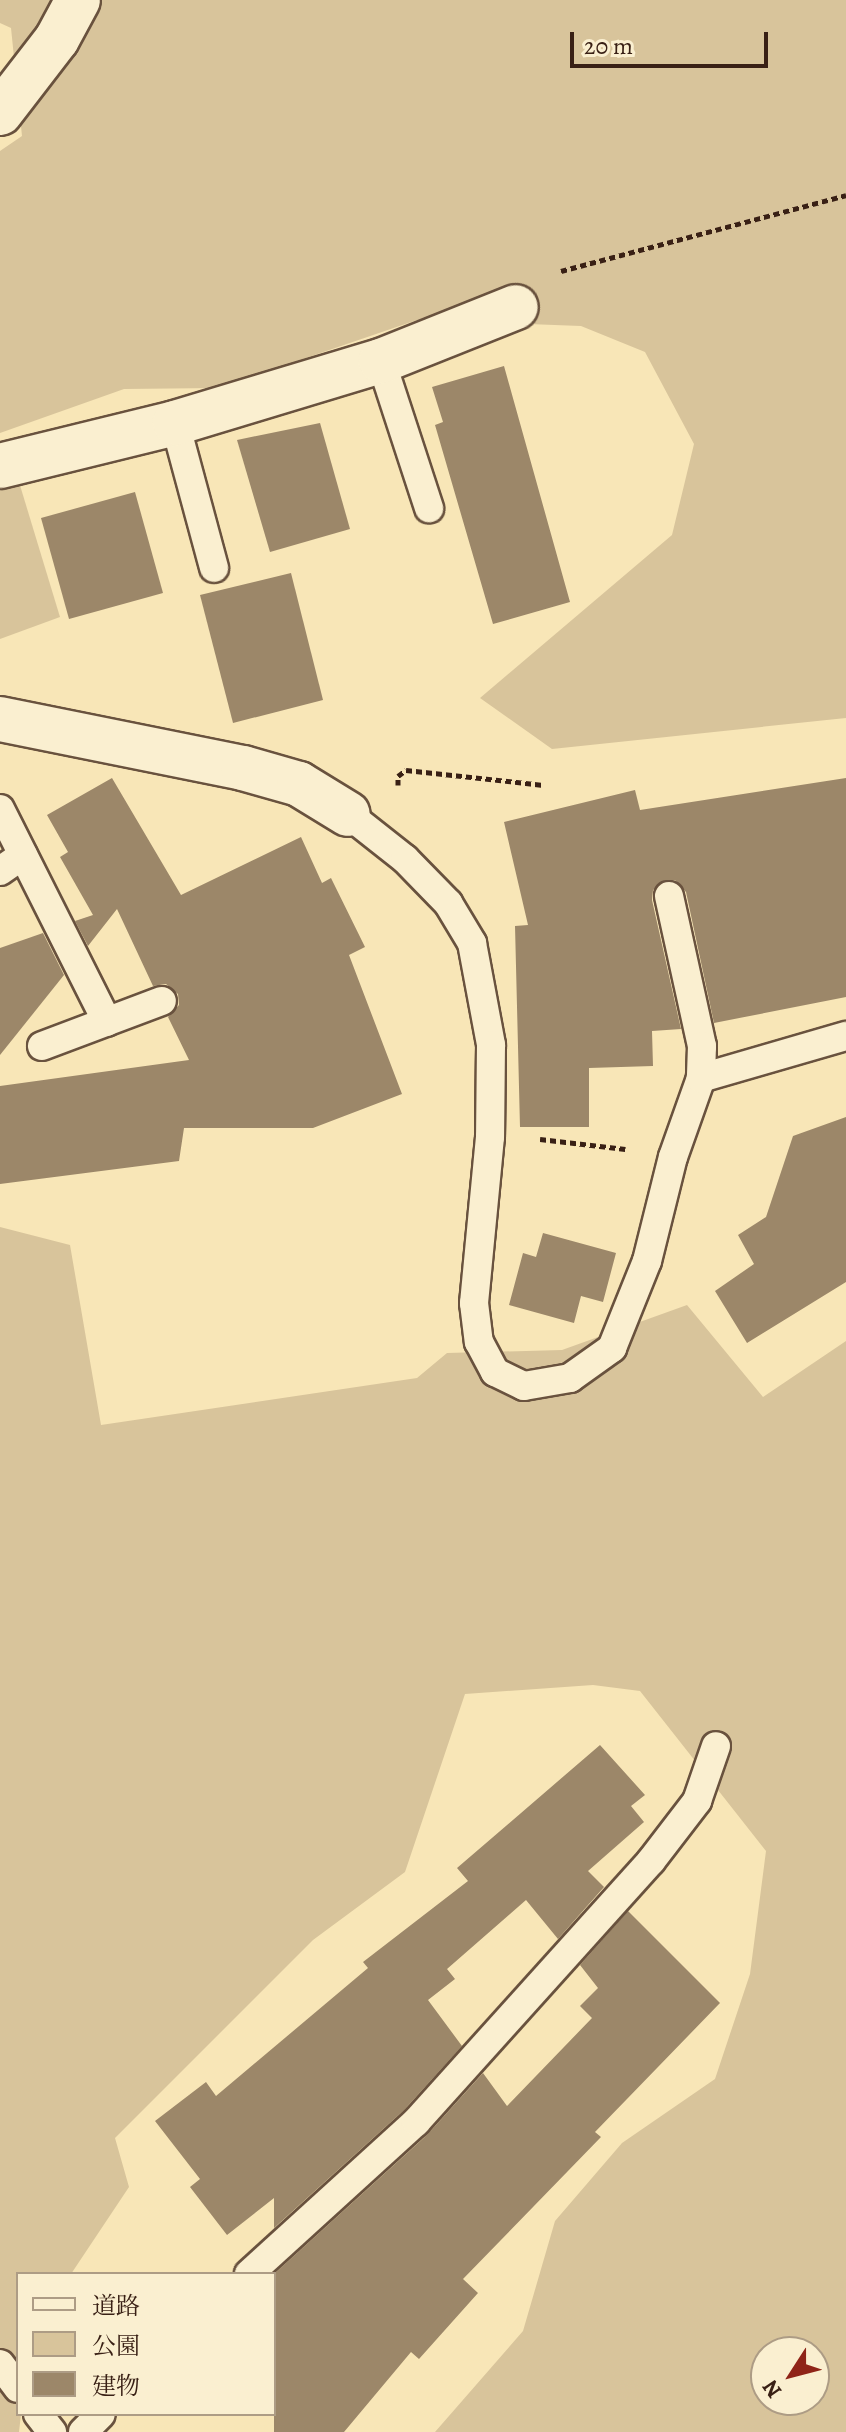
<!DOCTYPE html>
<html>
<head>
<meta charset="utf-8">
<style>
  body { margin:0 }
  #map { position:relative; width:846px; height:2432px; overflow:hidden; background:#f8e6b7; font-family:Alegreya,"Noto Serif JP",serif }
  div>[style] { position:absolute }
  .green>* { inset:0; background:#d8c49b }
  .building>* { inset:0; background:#9c8769 }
  .path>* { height:5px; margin-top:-2.5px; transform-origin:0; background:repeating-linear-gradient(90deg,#392015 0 6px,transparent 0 10px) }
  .roads { filter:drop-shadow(2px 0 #69523e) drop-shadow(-2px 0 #69523e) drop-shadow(0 2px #69523e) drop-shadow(0 -2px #69523e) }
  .service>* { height:28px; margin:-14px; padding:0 14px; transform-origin:14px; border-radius:14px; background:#faefd0 }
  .minor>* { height:44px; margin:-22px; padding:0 22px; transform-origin:22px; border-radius:22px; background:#faefd0 }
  span { translate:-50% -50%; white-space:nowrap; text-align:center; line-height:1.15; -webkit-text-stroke:8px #faefd0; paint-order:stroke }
  .legend { position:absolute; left:16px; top:2272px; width:260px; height:144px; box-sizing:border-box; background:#faefd0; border:2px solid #ad9c85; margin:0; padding:10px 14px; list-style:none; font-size:24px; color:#392015 }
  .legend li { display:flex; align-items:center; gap:16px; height:40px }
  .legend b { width:40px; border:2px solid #ad9c85 }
  .north { position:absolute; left:750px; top:2336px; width:80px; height:80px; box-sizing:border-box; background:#faefd0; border:2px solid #ad9c85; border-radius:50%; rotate:234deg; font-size:22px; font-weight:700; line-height:32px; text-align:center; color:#392015 }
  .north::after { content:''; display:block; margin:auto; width:28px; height:36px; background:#8f2418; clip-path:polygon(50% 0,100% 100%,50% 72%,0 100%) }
  .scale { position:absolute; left:570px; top:32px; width:198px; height:36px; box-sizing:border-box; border:4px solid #392015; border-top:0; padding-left:10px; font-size:24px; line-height:28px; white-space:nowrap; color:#392015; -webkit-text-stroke:6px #faefd0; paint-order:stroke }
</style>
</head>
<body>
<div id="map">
  <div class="green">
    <i style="clip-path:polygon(0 0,846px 0,846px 718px,552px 749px,480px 698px,672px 535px,694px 444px,645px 352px,581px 326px,417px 320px,218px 388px,124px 389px,0 433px,0 151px,22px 136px,11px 28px,0 23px)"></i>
    <i style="clip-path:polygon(19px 482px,60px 617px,0 639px,0 491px)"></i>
    <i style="clip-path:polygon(evenodd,0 1227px,70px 1245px,101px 1425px,417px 1378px,447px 1353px,562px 1350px,687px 1305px,763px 1397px,846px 1341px,846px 2432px,435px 2432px,523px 2331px,555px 2221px,622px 2143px,715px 2079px,750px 1974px,766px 1851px,640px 1691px,593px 1685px,465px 1694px,405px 1872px,313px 1940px,115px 2138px,129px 2187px,71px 2274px,18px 2274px,21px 2414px,19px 2432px,0 2432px,0 1227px,766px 2352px,814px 2352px,814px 2400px,766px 2400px,766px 2352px)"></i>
  </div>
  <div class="building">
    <i style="clip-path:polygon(504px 366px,570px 602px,493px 624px,435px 425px,443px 422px,432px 387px)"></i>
    <i style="clip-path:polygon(320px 423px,350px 529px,270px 552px,237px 440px)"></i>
    <i style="clip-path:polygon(135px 492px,163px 593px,69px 619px,41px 518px)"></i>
    <i style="clip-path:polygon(291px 573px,323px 700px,233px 723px,200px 595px)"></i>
    <i style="clip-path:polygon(112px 778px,181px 895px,301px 837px,322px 883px,331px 878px,365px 947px,349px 955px,402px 1094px,313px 1128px,184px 1128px,179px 1161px,0 1184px,0 1086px,189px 1060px,168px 1017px,179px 1005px,178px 994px,166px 984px,153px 986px,117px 909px,88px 946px,75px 921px,93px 915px,60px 857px,68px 852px,47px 815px)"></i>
    <i style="clip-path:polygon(846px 778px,846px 997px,714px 1023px,686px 892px,675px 880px,665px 880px,653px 890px,652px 900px,681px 1029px,652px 1031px,653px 1066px,589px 1068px,589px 1127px,520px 1127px,515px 926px,528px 925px,504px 822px,635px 790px,640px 810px)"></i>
    <i style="clip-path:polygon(43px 933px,64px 975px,0 1055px,0 948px)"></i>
    <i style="clip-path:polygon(846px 1117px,846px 1282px,747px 1343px,715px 1291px,754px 1264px,738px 1235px,766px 1217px,793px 1136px)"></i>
    <i style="clip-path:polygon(543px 1233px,616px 1253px,603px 1302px,581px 1296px,574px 1323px,509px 1305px,523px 1253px,536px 1257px)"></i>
    <i style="clip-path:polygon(600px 1745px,645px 1795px,631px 1806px,644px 1822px,588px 1871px,604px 1887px,558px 1939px,526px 1900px,447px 1969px,455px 1979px,428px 2000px,462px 2046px,404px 2110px,274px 2228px,274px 2198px,227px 2235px,190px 2187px,200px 2179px,155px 2121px,206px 2082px,216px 2096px,368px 1968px,363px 1962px,468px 1881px,457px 1868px)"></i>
    <i style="clip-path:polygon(628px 1911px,720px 2003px,595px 2132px,601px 2137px,463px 2279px,478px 2293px,419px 2359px,411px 2352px,344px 2432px,274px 2432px,274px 2274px,427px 2135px,483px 2073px,507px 2106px,592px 2018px,580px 2006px,598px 1988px,580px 1965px)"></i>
  </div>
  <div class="path">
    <i style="left:561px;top:271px;width:295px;rotate:-14.9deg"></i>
    <i style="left:398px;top:785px;width:9px;rotate:-90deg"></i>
    <i style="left:398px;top:776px;width:10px;rotate:-37deg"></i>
    <i style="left:406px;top:770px;width:138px;rotate:6.2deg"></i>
    <i style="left:540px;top:1139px;width:86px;rotate:6.7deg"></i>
  </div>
  <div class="roads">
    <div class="service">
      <i style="left:381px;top:361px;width:155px;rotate:71.9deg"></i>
      <i style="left:175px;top:423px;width:150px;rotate:74.9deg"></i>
      <i style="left:0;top:809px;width:238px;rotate:63.3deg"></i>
      <i style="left:348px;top:814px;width:73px;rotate:38.3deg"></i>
      <i style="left:405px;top:859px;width:62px;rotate:45.7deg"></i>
      <i style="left:448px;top:903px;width:47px;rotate:59deg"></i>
      <i style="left:472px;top:943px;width:104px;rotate:79.4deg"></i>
      <i style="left:491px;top:1045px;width:92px;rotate:90.6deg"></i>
      <i style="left:490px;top:1137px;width:167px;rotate:95.5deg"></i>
      <i style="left:474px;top:1303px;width:39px;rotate:83deg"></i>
      <i style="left:479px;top:1342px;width:34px;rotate:62deg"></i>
      <i style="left:495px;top:1372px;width:32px;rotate:26deg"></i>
      <i style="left:524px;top:1386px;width:47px;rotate:-9.9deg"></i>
      <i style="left:570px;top:1378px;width:52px;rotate:-35.5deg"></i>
      <i style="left:612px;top:1348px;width:94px;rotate:-68.1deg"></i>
      <i style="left:647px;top:1261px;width:107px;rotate:-76deg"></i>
      <i style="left:673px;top:1157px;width:84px;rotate:-70.5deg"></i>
      <i style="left:701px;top:1078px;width:151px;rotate:-16.2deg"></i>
      <i style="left:0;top:871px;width:28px;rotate:-35deg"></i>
      <i style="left:669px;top:896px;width:154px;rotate:77.6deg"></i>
      <i style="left:702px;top:1046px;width:32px;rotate:92deg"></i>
      <i style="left:42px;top:1046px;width:128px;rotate:-20.6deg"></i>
      <i style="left:249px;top:2274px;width:226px;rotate:-42.3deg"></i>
      <i style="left:416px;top:2122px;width:351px;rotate:-48deg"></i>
      <i style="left:651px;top:1861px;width:76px;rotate:-52.5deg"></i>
      <i style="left:697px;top:1801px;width:58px;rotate:-70.9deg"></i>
      <i style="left:0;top:2364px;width:30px;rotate:53deg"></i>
      <i style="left:38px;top:2414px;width:23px;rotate:52deg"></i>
      <i style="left:83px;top:2432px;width:25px;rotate:-45deg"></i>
    </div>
    <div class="minor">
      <i style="left:0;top:113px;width:93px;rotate:-52.4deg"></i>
      <i style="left:57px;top:39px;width:44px;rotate:-61.7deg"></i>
      <i style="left:0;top:466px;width:180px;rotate:-13.8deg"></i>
      <i style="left:175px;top:423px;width:215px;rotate:-16.8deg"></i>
      <i style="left:381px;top:361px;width:145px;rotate:-21.8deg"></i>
      <i style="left:0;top:719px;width:248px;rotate:11.4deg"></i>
      <i style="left:243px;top:768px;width:58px;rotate:15.9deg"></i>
      <i style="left:299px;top:784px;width:57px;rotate:31.5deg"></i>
    </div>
  </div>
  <ul class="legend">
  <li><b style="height:10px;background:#faefd0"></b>道路</li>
  <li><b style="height:22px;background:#d8c49b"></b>公園</li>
  <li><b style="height:22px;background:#9c8769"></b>建物</li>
  </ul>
  <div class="north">N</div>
  <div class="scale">20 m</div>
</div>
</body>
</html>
